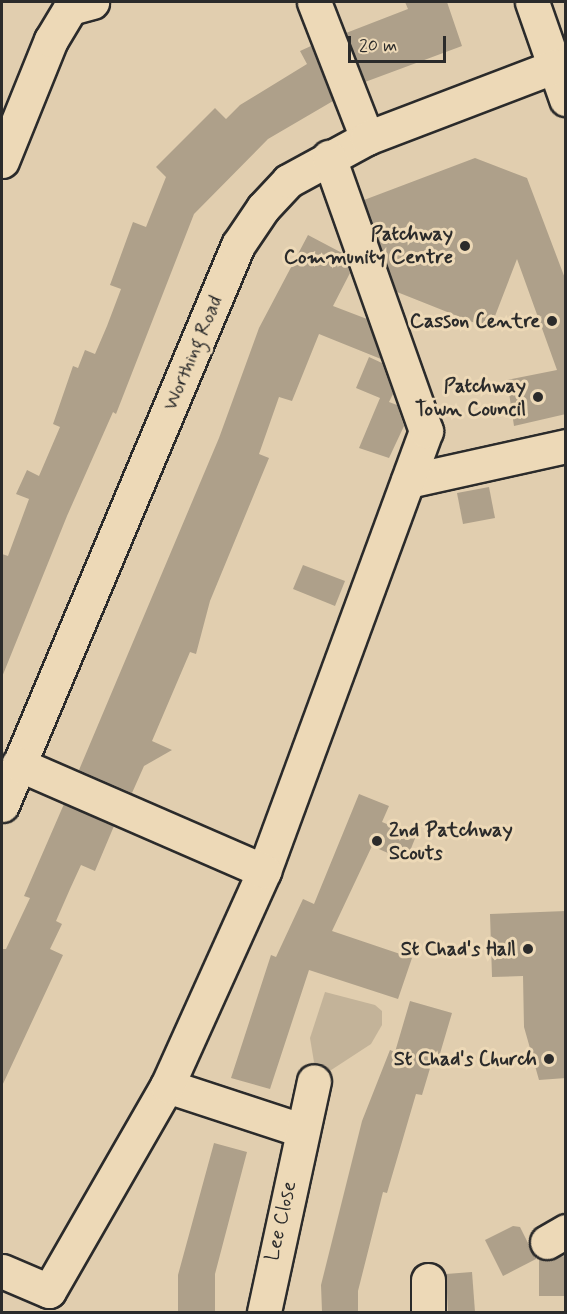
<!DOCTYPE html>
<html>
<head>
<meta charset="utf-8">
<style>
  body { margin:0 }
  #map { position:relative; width:567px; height:1314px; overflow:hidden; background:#e1ceaf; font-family:Mynerve,sans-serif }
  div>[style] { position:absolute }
  .green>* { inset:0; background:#c3b399 }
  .building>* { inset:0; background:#aea08a }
  .roads { filter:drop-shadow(2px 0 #2b2b2b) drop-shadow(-2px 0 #2b2b2b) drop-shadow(0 2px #2b2b2b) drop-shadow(0 -2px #2b2b2b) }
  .minor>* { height:33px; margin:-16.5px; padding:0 16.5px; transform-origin:16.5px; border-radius:16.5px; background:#edd9b7 }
  .dots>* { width:16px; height:16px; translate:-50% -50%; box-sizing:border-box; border:3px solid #edd9b7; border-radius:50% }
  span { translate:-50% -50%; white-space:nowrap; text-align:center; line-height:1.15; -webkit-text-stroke:6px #edd9b7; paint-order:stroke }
  .poi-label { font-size:20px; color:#2b2b2b; font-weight:700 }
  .right { translate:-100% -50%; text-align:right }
  .left { translate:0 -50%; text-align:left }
  .street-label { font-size:20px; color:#2b2b2b }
  .frame { position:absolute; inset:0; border:3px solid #2b2b2b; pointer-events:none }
  .scale { position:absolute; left:348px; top:36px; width:98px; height:27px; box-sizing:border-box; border:3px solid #2b2b2b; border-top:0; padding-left:8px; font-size:18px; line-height:21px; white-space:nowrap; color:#2b2b2b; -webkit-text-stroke:4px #edd9b7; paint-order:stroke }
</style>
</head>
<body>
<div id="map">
  <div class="green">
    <i style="clip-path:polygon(325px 992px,375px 1005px,382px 1011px,382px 1025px,371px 1044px,322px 1076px,315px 1068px,310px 1038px)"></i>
  </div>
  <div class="building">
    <i style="clip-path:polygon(405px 2px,447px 2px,462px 46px,365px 82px,346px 33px,408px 9px)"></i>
    <i style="clip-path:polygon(311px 46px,333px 101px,268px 139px,194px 214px,116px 414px,113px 412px,67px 516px,2px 677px,2px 554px,8px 556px,29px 499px,16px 494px,27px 470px,39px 476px,60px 427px,53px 424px,73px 366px,78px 368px,85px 350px,95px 354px,107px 326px,121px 289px,110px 285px,133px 222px,146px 227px,166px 177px,156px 167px,215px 108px,226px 119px,240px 105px,307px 64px,300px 51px)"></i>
    <i style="clip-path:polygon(475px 158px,527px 178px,566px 281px,566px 414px,514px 426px,507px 380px,557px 370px,517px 259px,490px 329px,397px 292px,364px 200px)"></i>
    <i style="clip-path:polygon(308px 235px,344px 254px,350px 273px,333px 306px,367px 319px,381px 359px,319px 334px,292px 401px,279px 397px,259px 454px,269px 458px,210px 601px,196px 654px,190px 652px,152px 741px,172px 750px,144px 766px,132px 793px,79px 770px,219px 438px,259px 328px)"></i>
    <i style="clip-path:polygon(369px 357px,382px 363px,393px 394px,389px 402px,397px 405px,404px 426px,389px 458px,359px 448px,380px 398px,356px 388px)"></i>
    <i style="clip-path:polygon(489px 487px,495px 518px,463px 524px,457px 493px)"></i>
    <i style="clip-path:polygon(303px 565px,345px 581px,335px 606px,293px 589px)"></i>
    <i style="clip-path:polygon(359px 794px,389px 806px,382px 822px,416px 836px,406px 861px,372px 846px,332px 931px,412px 958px,398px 999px,309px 970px,270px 1089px,231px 1078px,271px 955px,276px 957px,303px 899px,314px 904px)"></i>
    <i style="clip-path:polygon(64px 804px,114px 826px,95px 871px,81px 865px,70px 889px,56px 921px,62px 924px,50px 949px,63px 955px,2px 1086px,2px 949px,6px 949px,30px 898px,24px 896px)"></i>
    <i style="clip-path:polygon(566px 911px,566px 1078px,539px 1080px,524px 1027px,523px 976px,492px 977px,490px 914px)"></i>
    <i style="clip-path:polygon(410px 1001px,452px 1013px,439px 1057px,434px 1055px,422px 1095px,416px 1094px,387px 1193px,383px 1192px,358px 1291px,358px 1312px,322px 1312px,321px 1285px,362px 1121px,390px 1050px,395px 1052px)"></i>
    <i style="clip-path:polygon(214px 1143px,247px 1152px,215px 1274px,215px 1312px,178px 1312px,178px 1275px)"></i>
    <i style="clip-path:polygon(513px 1226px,520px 1227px,536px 1259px,503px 1276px,485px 1240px)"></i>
    <i style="clip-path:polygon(566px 1256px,566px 1296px,539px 1296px,539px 1259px)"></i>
    <i style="clip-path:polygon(472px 1272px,475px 1312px,448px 1312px,446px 1274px)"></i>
  </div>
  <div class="roads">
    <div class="minor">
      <i style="left:314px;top:2px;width:146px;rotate:68.7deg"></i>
      <i style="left:532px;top:2px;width:103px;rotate:70.7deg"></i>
      <i style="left:2px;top:161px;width:131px;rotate:-68deg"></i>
      <i style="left:51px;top:40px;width:37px;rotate:-59deg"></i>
      <i style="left:70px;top:8px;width:23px;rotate:-15deg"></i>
      <i style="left:408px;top:481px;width:162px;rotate:-12.5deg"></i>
      <i style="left:2px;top:805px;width:608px;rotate:-67.15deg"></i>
      <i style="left:238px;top:245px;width:45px;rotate:-56deg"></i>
      <i style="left:263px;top:208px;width:37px;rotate:-47deg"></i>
      <i style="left:288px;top:181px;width:90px;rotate:-28.6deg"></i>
      <i style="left:367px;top:138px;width:202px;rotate:-20.9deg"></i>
      <i style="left:264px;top:871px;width:469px;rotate:-69.8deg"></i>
      <i style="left:426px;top:431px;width:291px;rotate:-109.5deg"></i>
      <i style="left:167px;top:1086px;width:141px;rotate:18.2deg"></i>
      <i style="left:547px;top:1242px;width:22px;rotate:-30deg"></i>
      <i style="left:2px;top:1271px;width:51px;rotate:23.1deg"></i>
      <i style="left:49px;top:1291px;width:237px;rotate:-60.1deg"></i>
      <i style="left:167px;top:1086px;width:236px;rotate:-65.7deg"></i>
      <i style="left:264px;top:871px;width:268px;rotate:-156.5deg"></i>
      <i style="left:428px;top:1280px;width:32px;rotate:90deg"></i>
      <i style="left:264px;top:1312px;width:236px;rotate:-77.8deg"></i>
    </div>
  </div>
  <div class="dots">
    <i style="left:465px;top:246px;background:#2b2b2b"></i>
    <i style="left:552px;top:321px;background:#2b2b2b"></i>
    <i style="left:538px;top:397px;background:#2b2b2b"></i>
    <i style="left:377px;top:841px;background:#2b2b2b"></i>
    <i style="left:528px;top:949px;background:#2b2b2b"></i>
    <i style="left:549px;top:1059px;background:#2b2b2b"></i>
  </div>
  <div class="poi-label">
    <span class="right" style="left:453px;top:246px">Patchway<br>Community Centre</span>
    <span class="right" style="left:540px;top:321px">Casson Centre</span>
    <span class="right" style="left:526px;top:398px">Patchway<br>Town Council</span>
    <span class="left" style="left:389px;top:842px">2nd Patchway<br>Scouts</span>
    <span class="right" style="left:516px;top:949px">St Chad's Hall</span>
    <span class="right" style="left:537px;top:1059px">St Chad's Church</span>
  </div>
  <div class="street-label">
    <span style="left:193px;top:353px;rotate:-67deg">Worthing Road</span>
    <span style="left:281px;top:1221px;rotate:-77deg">Lee Close</span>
  </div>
  <div class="frame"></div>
  <div class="scale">20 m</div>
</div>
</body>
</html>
